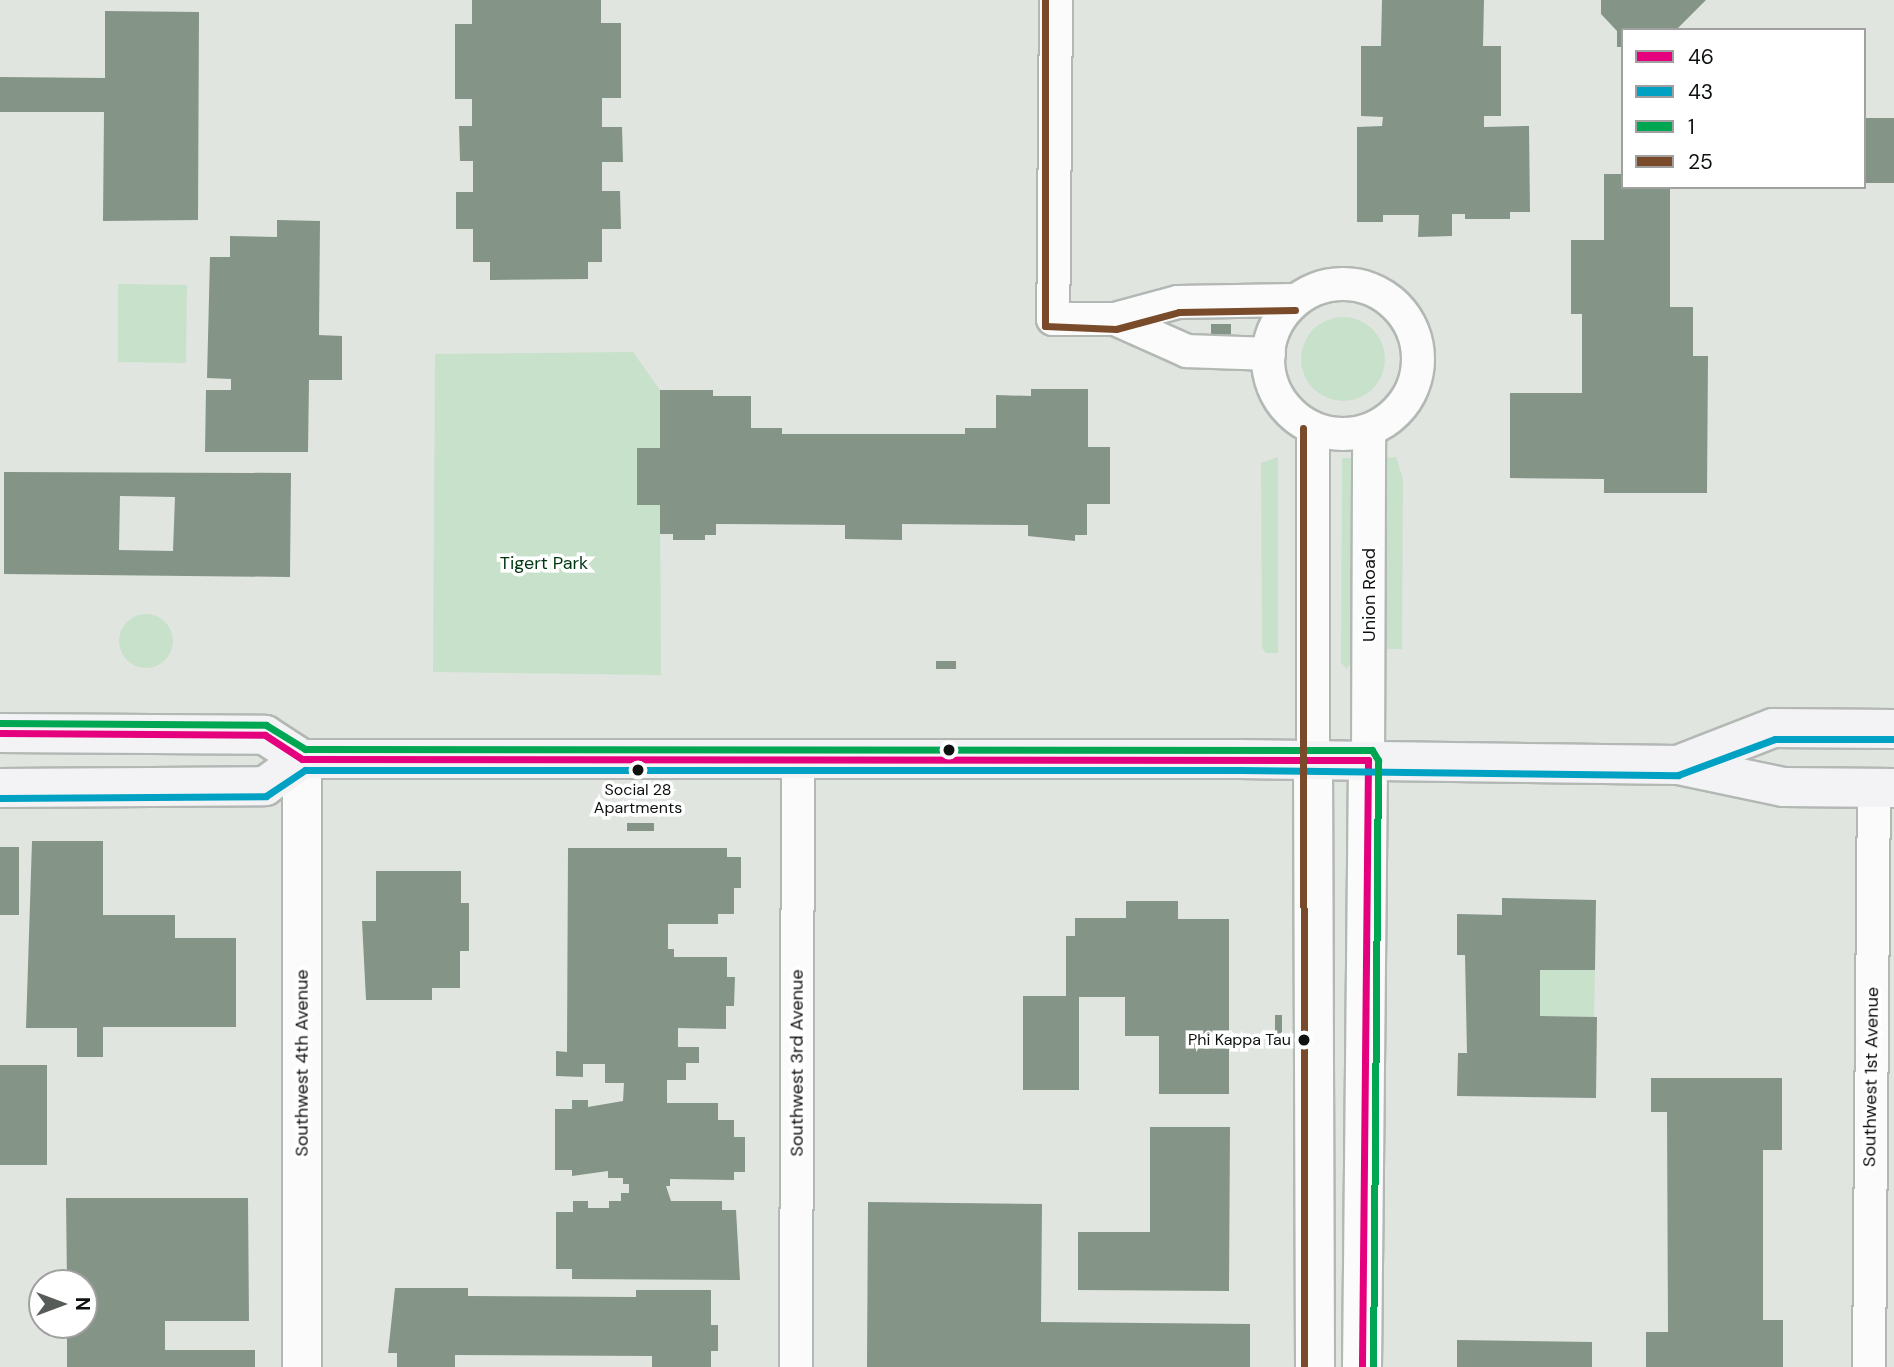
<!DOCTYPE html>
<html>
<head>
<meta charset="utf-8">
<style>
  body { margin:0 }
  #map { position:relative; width:1894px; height:1367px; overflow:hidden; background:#e0e5e0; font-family:"DM Sans",sans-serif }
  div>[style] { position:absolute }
  .green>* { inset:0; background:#c8e1ca }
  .round { border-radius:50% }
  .building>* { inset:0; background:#849487 }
  .roads { filter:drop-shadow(2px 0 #b3b8b4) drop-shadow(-2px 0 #b3b8b4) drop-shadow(0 2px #b3b8b4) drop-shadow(0 -2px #b3b8b4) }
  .minor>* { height:32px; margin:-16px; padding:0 16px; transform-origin:16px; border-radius:16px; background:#fafbfa }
  .minor>.ring { margin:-16px; padding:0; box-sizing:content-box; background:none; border:32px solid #fafbfa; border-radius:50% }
  .tertiary>* { height:38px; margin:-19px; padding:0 19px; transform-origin:19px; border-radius:19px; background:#fafbfa }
  .primary>* { height:38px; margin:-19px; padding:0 19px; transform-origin:19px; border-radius:19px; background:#f3f3f6 }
  .bus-1>* { height:7px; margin:-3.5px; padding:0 3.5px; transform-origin:3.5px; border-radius:3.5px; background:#e5007d }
  .bus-2>* { height:7px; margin:-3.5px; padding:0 3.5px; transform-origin:3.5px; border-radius:3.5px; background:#01a1c4 }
  .bus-3>* { height:7px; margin:-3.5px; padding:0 3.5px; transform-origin:3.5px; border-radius:3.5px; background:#00a651 }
  .bus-4>* { height:7px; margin:-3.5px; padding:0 3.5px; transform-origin:3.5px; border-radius:3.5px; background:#7a4b2a }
  .dots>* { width:19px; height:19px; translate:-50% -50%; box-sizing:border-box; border:4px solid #fff; border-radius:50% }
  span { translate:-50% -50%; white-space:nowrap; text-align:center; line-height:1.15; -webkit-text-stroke:7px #fff; paint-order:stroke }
  .bus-label { font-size:16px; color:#0e120f }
  .right { translate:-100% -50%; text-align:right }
  .park-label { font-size:18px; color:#003610 }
  .street-label { font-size:18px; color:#0e120f }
  .legend { position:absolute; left:1621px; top:28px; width:245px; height:161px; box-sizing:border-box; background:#fff; border:2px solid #9fa09f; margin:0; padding:9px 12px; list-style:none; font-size:21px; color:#0e120f }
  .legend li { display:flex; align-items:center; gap:14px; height:35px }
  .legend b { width:35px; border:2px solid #9fa09f }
  .north { position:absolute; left:28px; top:1269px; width:70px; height:70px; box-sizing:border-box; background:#fff; border:2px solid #9fa09f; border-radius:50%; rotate:90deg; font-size:19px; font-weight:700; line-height:28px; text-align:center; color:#0e120f }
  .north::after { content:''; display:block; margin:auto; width:24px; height:32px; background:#585c58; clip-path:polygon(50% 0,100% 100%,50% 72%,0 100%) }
</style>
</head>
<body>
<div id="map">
  <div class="green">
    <i style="clip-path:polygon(118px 284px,187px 285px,186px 363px,118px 362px)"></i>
    <i class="round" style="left:1301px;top:317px;width:84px;height:84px"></i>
    <i style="clip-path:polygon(633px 352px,660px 390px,660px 448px,637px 448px,637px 504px,660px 505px,661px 675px,433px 672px,435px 354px)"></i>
    <i style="clip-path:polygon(1278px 457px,1278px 653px,1266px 653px,1262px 648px,1261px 463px)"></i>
    <i style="clip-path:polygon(1396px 457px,1403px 479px,1402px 649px,1385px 649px,1384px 458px)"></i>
    <i style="clip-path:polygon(1342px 458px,1351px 458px,1351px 662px,1347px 669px,1341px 663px)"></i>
    <i class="round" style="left:119px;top:614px;width:54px;height:54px"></i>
    <i style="clip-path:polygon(1540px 970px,1595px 970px,1594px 1017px,1540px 1016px)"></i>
  </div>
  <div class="building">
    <i style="clip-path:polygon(472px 0,601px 0,601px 23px,621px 23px,621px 98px,602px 98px,602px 127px,622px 127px,623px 162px,602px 162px,602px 191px,620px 191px,621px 229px,602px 229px,602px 262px,588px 262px,588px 279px,490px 280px,490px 262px,473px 262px,473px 229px,456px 229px,456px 192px,473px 192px,473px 161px,460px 161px,459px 126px,472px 126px,472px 99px,455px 99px,455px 24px,472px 24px)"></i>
    <i style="clip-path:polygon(1382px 0,1484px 0,1483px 46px,1501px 46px,1501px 116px,1484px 116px,1484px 127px,1529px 126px,1530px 212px,1510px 212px,1510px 219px,1465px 219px,1465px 214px,1452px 214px,1452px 236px,1418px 237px,1419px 215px,1383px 215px,1383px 222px,1357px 222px,1357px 127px,1382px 126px,1383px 117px,1361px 116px,1361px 46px,1381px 46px)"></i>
    <i style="clip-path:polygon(1601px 0,1706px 0,1676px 30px,1623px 30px,1623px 47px,1617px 47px,1617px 31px,1601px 14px)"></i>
    <i style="clip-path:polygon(105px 11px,199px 12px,198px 220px,103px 221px,104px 112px,0 112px,0 77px,105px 78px)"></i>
    <i style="clip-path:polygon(1864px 118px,1894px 118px,1894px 183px,1864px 183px)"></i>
    <i style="clip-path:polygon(1604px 174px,1623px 174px,1623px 187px,1670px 187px,1670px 307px,1693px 307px,1693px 356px,1708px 356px,1707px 493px,1604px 493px,1604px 479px,1510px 478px,1510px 393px,1582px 393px,1582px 314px,1571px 314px,1571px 240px,1604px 240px)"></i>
    <i style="clip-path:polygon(277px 220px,320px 221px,319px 335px,342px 336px,342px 380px,309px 380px,308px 452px,205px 452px,206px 390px,231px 390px,231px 379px,207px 378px,210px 257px,230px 257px,230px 236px,277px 237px)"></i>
    <i style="clip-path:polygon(1211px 324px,1231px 324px,1231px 345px,1211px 345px)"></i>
    <i style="clip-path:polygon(1031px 389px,1088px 389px,1088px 447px,1110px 447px,1110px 504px,1087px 504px,1087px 535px,1075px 535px,1075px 541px,1028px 536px,1028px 525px,902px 524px,902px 540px,845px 539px,845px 525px,716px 524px,716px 535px,705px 535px,705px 540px,673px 540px,673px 534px,660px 534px,660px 505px,637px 505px,637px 448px,660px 448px,660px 390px,713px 390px,713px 396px,751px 396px,751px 428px,782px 428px,782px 434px,965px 434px,965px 428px,996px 428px,996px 395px,1031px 396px)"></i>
    <i style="clip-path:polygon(evenodd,4px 472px,291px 473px,290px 577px,4px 574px,4px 472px,120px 496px,175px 497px,173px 551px,119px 550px,120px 496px)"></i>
    <i style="clip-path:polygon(936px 661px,956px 661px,956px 669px,936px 669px)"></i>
    <i style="clip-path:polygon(627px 823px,654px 823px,654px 831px,627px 831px)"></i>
    <i style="clip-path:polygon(32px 841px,103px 841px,103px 915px,175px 915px,175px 938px,236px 938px,236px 1027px,103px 1027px,103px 1057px,77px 1057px,77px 1028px,26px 1028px)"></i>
    <i style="clip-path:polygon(0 847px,19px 847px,19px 915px,0 915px)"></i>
    <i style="clip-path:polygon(568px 848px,727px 848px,727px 857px,741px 857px,741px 888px,734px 888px,734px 914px,718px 914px,718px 924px,668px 924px,668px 949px,674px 949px,674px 957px,727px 957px,727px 977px,735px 977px,734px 1006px,726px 1006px,726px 1029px,678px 1028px,678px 1047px,699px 1047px,699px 1063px,686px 1063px,686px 1080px,667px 1080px,667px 1103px,718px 1103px,718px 1120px,734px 1120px,734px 1137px,745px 1137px,745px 1172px,734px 1172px,734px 1180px,670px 1179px,670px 1186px,666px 1186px,671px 1201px,722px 1201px,722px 1210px,736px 1210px,740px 1280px,572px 1279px,572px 1269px,556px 1269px,556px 1212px,573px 1212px,573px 1201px,588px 1201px,588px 1208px,609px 1208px,609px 1201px,621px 1201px,621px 1193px,629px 1193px,629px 1184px,623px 1184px,623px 1178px,608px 1178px,608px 1171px,572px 1176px,572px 1170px,555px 1170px,555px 1109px,572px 1109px,572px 1100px,588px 1100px,588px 1107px,623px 1101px,624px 1083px,605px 1083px,605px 1064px,583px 1064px,583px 1077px,556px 1076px,556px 1051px,567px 1052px)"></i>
    <i style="clip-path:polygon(376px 871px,461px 871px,461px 903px,469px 903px,469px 951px,460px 951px,460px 988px,432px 988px,432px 1000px,366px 1000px,362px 921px,376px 921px)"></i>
    <i style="clip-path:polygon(1502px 898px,1596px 900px,1595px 970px,1540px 970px,1540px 1016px,1597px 1017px,1596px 1098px,1457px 1096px,1458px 1053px,1467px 1053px,1465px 955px,1457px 955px,1457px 914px,1502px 915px)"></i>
    <i style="clip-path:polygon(1126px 901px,1178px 901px,1178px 919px,1229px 919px,1229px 1094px,1159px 1094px,1159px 1036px,1125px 1036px,1125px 997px,1079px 997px,1079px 1090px,1023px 1090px,1023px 996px,1066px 996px,1066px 936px,1075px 936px,1075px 918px,1126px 918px)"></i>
    <i style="clip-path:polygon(1275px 1015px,1282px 1015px,1282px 1036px,1275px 1036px)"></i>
    <i style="clip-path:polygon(0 1065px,47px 1065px,47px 1165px,0 1165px)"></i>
    <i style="clip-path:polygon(1651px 1078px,1782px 1078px,1782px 1150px,1763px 1150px,1763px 1320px,1783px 1320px,1783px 1367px,1646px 1367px,1646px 1332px,1668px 1332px,1667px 1112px,1651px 1112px)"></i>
    <i style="clip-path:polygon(1150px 1127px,1230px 1127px,1229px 1291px,1078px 1290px,1078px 1232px,1150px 1232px)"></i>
    <i style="clip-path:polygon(66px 1198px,248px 1198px,249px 1321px,165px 1321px,165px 1350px,255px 1350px,255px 1367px,67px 1367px,67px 1325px,84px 1325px,84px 1283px,67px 1283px)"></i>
    <i style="clip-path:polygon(868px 1202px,1042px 1204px,1041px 1322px,1250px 1324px,1250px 1367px,867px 1367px)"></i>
    <i style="clip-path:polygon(395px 1288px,468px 1288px,468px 1296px,636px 1297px,636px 1290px,711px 1290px,711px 1325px,718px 1325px,718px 1351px,711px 1351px,711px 1367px,652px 1367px,652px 1356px,455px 1355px,455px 1367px,397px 1367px,397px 1353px,388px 1353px)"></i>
    <i style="clip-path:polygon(1457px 1340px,1592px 1342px,1592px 1367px,1457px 1367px)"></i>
  </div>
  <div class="roads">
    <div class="minor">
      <i style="left:1056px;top:0;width:319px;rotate:90.5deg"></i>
      <i style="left:1053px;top:319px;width:62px"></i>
      <i style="left:1115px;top:319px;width:65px;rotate:-15.1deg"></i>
      <i style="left:1178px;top:302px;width:117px;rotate:-1deg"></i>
      <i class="ring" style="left:1268px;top:284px;width:118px;height:118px"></i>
      <i style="left:1115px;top:319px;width:79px;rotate:24deg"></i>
      <i style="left:1187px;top:351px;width:82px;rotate:2.1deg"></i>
      <i style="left:1313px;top:428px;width:332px;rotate:90deg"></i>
      <i style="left:1368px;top:760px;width:330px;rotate:-89.8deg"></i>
      <i style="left:796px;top:1367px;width:609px;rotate:-89.81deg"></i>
      <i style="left:1869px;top:1367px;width:580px;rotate:-89.51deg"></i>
    </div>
    <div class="tertiary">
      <i style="left:1313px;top:760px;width:607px;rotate:89.81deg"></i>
      <i style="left:302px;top:1367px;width:608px;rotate:-90deg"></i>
      <i style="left:1362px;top:1367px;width:607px;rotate:-89.43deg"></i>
    </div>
    <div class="primary">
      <i style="left:0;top:733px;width:265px;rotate:0.4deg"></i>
      <i style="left:265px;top:735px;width:44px;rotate:33deg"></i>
      <i style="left:302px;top:759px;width:938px"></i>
      <i style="left:1240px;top:759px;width:438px;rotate:0.8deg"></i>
      <i style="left:1678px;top:765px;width:107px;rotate:11.8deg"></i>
      <i style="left:1783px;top:787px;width:111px;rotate:0.5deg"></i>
      <i style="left:1678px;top:765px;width:102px;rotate:-21.3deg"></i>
      <i style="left:1773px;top:728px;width:121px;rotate:0.5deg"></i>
      <i style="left:0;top:788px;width:265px;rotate:-0.4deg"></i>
      <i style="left:265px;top:786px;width:46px;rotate:-36.1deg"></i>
    </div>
  </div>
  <div class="bus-1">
    <i style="left:0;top:733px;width:265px;rotate:0.4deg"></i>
    <i style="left:265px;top:735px;width:44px;rotate:33deg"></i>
    <i style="left:302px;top:759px;width:1066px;rotate:0.05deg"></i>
    <i style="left:1368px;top:760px;width:607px;rotate:90.57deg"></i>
  </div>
  <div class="bus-2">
    <i style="left:0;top:798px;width:266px;rotate:-0.4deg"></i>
    <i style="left:266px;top:796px;width:47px;rotate:-33.7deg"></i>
    <i style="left:305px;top:770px;width:935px"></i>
    <i style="left:1240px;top:770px;width:438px;rotate:0.7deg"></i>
    <i style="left:1678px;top:775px;width:103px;rotate:-20.4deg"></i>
    <i style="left:1775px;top:739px;width:119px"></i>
  </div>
  <div class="bus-3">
    <i style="left:0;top:723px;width:266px;rotate:0.4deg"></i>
    <i style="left:266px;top:725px;width:46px;rotate:31.6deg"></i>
    <i style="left:305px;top:749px;width:1067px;rotate:0.05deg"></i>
    <i style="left:1372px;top:750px;width:12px;rotate:59deg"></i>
    <i style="left:1378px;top:760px;width:607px;rotate:90.47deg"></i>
  </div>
  <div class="bus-4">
    <i style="left:1045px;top:0;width:326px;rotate:90deg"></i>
    <i style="left:1045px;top:326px;width:71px;rotate:2.4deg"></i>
    <i style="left:1116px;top:329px;width:65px;rotate:-15.1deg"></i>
    <i style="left:1179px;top:312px;width:116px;rotate:-1deg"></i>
    <i style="left:1303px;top:428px;width:939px;rotate:89.94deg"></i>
  </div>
  <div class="dots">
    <i style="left:949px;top:750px;background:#0e120f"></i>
    <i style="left:638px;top:770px;background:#0e120f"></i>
    <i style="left:1304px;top:1040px;background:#0e120f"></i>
  </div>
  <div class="bus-label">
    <span style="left:638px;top:799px">Social 28<br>Apartments</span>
    <span class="right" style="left:1291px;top:1040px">Phi Kappa Tau</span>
  </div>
  <div class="park-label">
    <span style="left:544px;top:563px">Tigert Park</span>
  </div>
  <div class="street-label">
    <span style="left:1369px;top:595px;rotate:-90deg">Union Road</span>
    <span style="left:302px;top:1063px;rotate:-90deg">Southwest 4th Avenue</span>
    <span style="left:797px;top:1063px;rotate:-90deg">Southwest 3rd Avenue</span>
    <span style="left:1871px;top:1077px;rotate:-89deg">Southwest 1st Avenue</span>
  </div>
  <ul class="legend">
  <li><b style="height:9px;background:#e5007d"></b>46</li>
  <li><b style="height:9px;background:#01a1c4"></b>43</li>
  <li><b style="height:9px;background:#00a651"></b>1</li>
  <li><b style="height:9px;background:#7a4b2a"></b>25</li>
  </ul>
  <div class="north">N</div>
</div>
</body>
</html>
